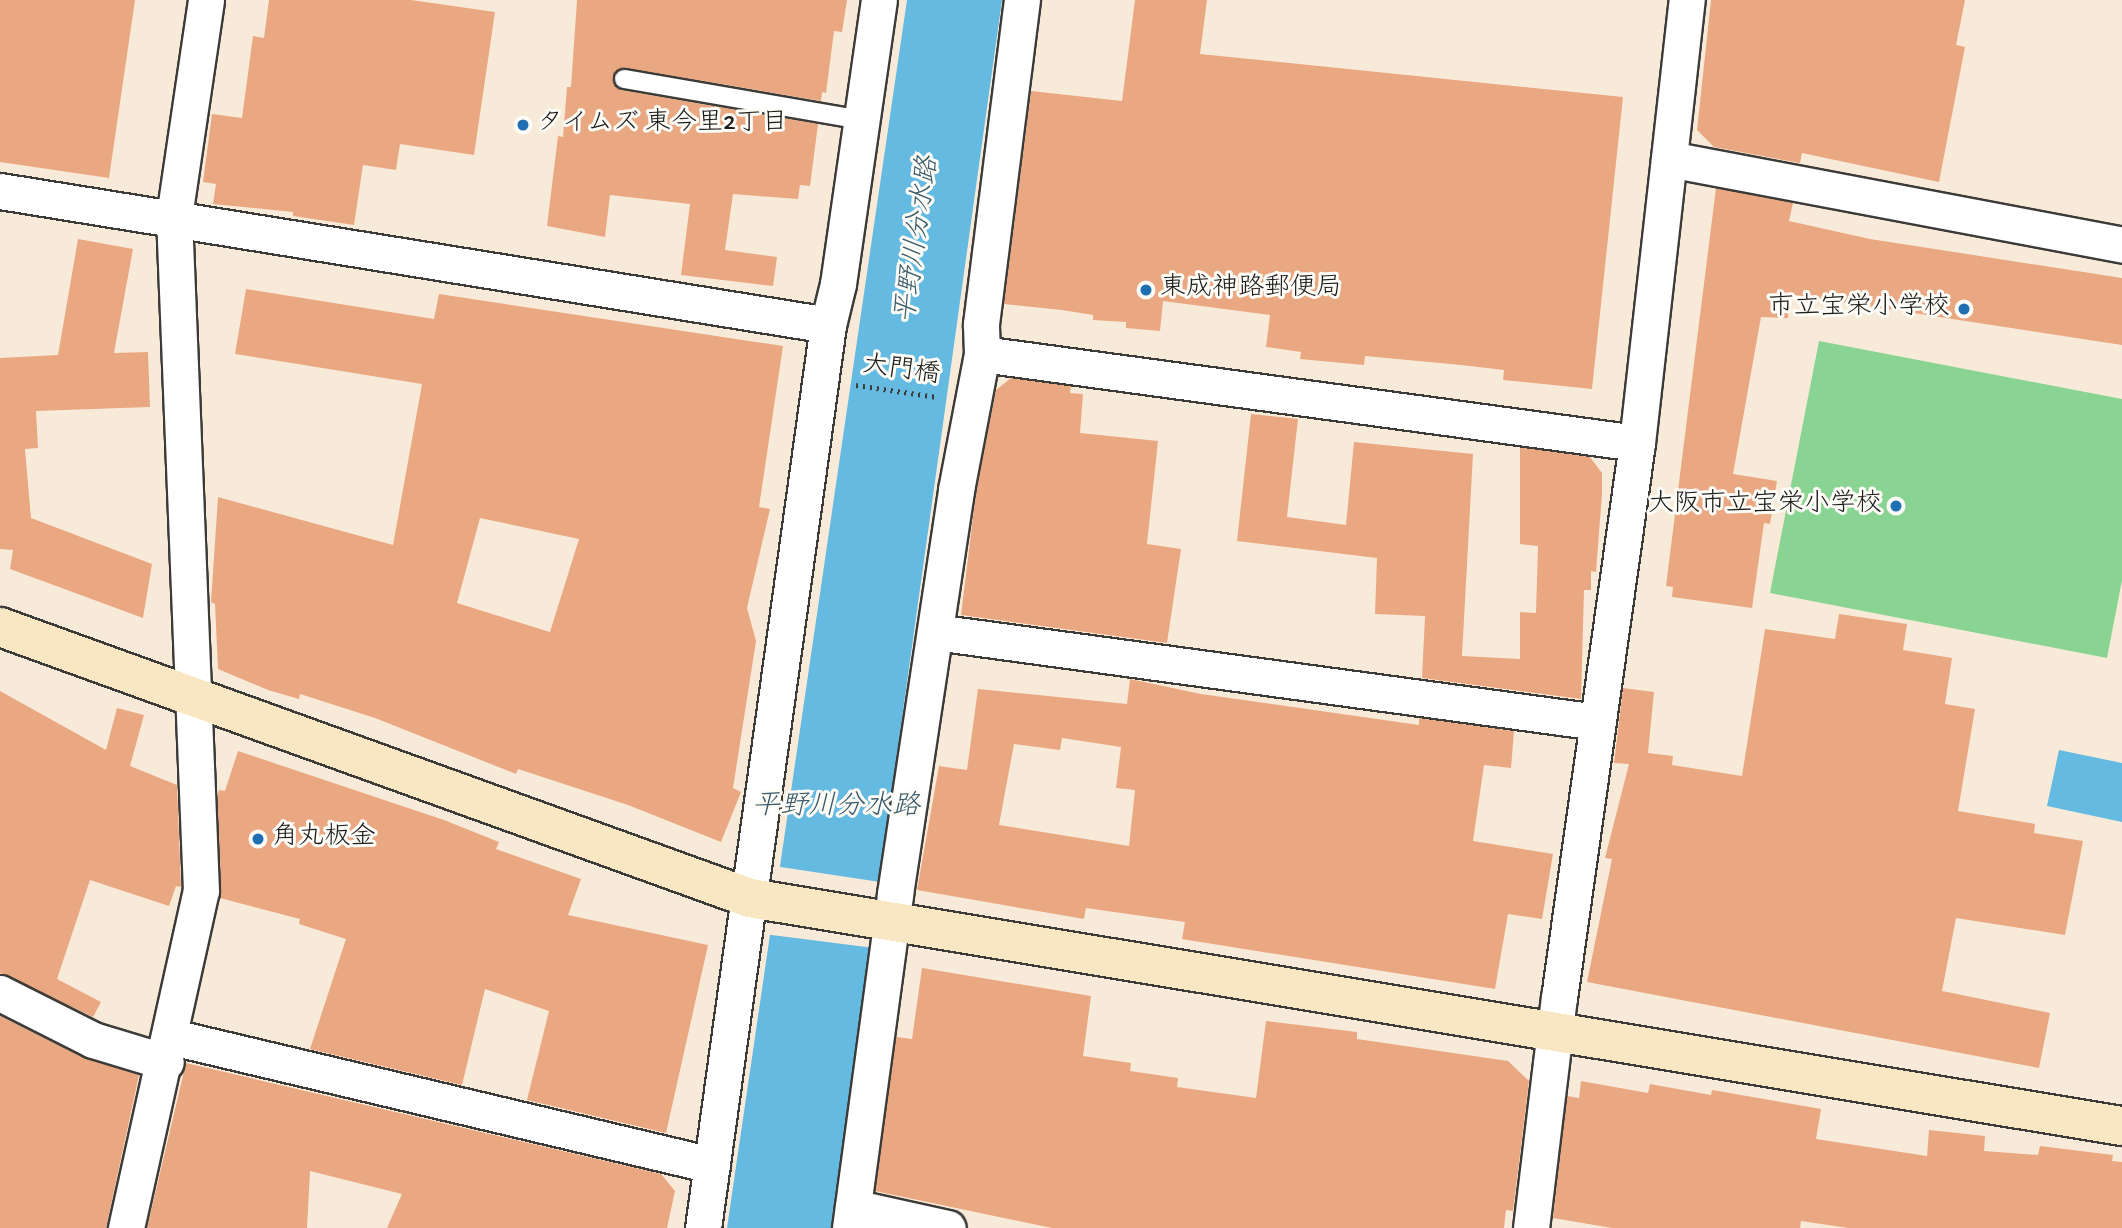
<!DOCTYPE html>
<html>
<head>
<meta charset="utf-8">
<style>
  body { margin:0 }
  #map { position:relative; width:2122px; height:1228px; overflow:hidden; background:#f8ead8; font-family:"Gochi Hand","Klee One",sans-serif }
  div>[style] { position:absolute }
  .green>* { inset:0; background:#89d492 }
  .water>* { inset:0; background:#65bae1 }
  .pier>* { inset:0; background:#f8ead8 }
  .building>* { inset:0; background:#eaa882 }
  .path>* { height:4.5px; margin-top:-2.25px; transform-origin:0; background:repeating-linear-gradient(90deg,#3d3b38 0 2px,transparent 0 7px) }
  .roads { filter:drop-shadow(2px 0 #3d3b38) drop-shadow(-2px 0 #3d3b38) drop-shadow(0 2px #3d3b38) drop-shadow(0 -2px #3d3b38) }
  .lane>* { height:18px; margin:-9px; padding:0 9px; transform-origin:9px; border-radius:9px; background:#fff }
  .street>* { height:35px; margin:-17.5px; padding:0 17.5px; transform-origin:17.5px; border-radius:17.5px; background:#fff }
  .secondary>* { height:38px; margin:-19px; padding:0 19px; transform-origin:19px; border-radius:19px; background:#f9e7c3 }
  .dots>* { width:19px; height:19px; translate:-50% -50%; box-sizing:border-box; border:4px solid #fdfcf7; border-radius:50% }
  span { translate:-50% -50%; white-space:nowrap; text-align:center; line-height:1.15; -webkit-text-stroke:6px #fdfcf7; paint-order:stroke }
  .poi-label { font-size:26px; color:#1c1c1c }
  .left { translate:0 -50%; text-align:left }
  .right { translate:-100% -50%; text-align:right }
  .street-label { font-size:26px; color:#1c1c1c }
  .water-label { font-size:28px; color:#395b6b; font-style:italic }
</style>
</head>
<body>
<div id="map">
  <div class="green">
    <i style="clip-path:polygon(1819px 341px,2122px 399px,2122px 580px,2107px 658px,1770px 593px)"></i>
  </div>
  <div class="water">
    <i style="clip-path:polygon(907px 0,1002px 0,831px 1228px,727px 1228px)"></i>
    <i style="clip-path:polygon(2059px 750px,2122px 763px,2122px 822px,2047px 806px)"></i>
  </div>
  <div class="pier">
    <i style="clip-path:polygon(774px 866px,880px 882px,874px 948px,764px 934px)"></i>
  </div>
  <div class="building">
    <i style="clip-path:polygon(0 0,135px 0,109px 178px,0 162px)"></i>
    <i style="clip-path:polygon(269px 0,411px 0,495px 12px,474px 155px,400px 144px,396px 170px,363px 165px,354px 225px,293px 216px,293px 212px,213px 204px,216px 184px,203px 182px,212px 114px,242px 118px,253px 36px,264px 38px)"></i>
    <i style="clip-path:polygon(577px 0,847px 0,842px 32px,834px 31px,826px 93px,822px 92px,821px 101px,626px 68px,613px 76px,622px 90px,818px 124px,810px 186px,800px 185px,798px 199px,733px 194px,725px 250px,777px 257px,773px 286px,681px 275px,690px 204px,610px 195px,605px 237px,547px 226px,558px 136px,563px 137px,567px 87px,571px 87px)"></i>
    <i style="clip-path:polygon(1135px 0,1207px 0,1200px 54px,1623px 97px,1592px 389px,1503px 380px,1504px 370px,1461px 365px,1365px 356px,1364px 365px,1300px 359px,1301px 352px,1266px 347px,1270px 315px,1163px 301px,1160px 331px,1126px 328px,1126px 322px,1093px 320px,1093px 315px,1062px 310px,1004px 304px,1031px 91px,1122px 101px)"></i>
    <i style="clip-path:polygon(1711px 0,1965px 0,1956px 45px,1965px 47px,1939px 182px,1802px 153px,1800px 163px,1714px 147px,1697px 130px)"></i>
    <i style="clip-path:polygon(1716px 188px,1793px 203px,1789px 221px,1870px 239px,2122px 278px,2122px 345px,1789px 294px,1788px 318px,1761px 317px,1733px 474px,1777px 481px,1770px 524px,1764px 523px,1752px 608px,1672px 597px,1673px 587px,1666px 586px)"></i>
    <i style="clip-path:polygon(78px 239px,133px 249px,114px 353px,148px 352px,150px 407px,36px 411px,38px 448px,25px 449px,31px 518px,152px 564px,143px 618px,10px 569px,13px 550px,0 549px,0 358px,58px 355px)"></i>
    <i style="clip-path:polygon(evenodd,246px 289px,434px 319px,439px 294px,783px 346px,759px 507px,770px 509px,747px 608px,756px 641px,733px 788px,741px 792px,721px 842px,628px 805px,518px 769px,516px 774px,375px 718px,300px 694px,299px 699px,268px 690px,218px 669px,215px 604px,211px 602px,218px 497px,393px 545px,422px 384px,235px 354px,246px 289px,480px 518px,579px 539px,550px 632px,457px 603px,480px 518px)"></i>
    <i style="clip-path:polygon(1011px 378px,1071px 386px,1070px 393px,1083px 394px,1080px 433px,1158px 441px,1147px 544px,1181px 549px,1167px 643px,961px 615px,976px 493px,996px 390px)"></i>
    <i style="clip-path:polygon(1251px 414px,1298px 419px,1287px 517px,1346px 525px,1354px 442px,1473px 454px,1462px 656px,1520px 659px,1520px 612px,1536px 613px,1538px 546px,1520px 544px,1520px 447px,1590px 457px,1602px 473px,1602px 494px,1596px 572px,1591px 571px,1591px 590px,1584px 590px,1581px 699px,1422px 678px,1425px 616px,1375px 614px,1377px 558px,1237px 541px)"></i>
    <i style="clip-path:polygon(1839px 614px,1907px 624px,1903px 650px,1952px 658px,1945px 704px,1975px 709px,1958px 811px,2035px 824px,2034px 833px,2083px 841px,2065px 935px,1956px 918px,1942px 991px,2050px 1013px,2039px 1068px,1587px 982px,1612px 859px,1605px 858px,1629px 764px,1614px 763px,1623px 688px,1654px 692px,1648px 753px,1673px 756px,1672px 765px,1742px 776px,1765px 629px,1835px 639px)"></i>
    <i style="clip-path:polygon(evenodd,1130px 679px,1201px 694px,1419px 725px,1419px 718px,1514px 731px,1511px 768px,1484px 765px,1473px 841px,1553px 854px,1542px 919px,1508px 914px,1495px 989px,1182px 939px,1185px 922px,1086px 908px,1084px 919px,917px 890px,939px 766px,967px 770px,978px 689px,1127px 704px,1130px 679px,1062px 738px,1121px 747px,1116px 788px,1135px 790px,1129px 846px,999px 825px,1014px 744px,1060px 750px,1062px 738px)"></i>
    <i style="clip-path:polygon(0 691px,106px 750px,117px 708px,144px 715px,130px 766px,177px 785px,181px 887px,176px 886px,169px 906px,90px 880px,57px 979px,101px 1002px,93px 1017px,0 973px)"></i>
    <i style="clip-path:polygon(238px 751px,444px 820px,499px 842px,496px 849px,581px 879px,568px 915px,708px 945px,666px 1133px,527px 1100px,549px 1011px,485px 989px,462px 1085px,310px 1049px,346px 939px,299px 924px,300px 919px,220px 898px,217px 799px,219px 790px,225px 791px)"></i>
    <i style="clip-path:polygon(922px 968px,1091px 996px,1083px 1056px,1131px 1063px,1130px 1071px,1178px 1078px,1177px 1087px,1256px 1098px,1266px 1021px,1357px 1032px,1357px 1039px,1508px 1061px,1529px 1081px,1513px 1211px,1506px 1210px,1504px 1228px,1052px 1228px,875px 1191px,896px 1037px,912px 1039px)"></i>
    <i style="clip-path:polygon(0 1016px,84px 1058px,139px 1075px,106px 1228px,0 1228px)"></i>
    <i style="clip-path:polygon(186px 1063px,661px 1174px,675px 1191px,667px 1228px,387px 1228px,402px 1194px,310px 1171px,307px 1228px,147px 1228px)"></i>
    <i style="clip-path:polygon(1581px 1081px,1648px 1093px,1650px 1084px,1711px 1095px,1712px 1090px,1821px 1109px,1816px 1139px,1927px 1156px,1929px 1130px,1985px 1136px,1984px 1151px,2038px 1155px,2040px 1146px,2113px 1155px,2112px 1161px,2122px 1162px,2122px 1228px,1848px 1228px,1801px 1221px,1800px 1228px,1612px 1228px,1553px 1218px,1567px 1096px,1579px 1098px)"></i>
  </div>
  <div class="path">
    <i style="left:856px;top:385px;width:82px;rotate:8.4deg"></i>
  </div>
  <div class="roads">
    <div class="lane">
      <i style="left:624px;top:79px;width:242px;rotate:9.8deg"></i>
    </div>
    <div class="street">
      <i style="left:1669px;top:159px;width:461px;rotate:10.7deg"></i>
      <i style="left:0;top:191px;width:839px;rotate:9.19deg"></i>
      <i style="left:982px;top:354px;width:661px;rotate:7.74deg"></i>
      <i style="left:935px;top:632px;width:668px;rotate:7.74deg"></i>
      <i style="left:0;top:993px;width:104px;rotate:26.8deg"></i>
      <i style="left:93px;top:1040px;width:76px;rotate:16.8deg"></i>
      <i style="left:172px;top:1037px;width:555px;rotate:13.34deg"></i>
      <i style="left:853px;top:1207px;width:97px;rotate:12.5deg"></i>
      <i style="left:126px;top:1228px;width:345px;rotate:-77.5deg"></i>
      <i style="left:201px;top:891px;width:675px;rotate:-92.29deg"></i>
      <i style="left:174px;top:217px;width:219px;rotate:-81.6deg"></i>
      <i style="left:703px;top:1228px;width:912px;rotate:-82.12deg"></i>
      <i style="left:828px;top:325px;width:42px;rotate:-76.3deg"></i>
      <i style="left:838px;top:284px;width:287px;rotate:-81.8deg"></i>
      <i style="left:850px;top:1228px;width:337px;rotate:-82.3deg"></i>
      <i style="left:895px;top:894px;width:409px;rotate:-81.4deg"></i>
      <i style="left:956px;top:490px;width:138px;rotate:-79.2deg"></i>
      <i style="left:982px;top:354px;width:30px;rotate:-92deg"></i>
      <i style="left:981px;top:324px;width:327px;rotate:-82.8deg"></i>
      <i style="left:1531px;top:1228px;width:232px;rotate:-83.1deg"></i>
      <i style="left:1559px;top:998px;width:560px;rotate:-82deg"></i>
      <i style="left:1637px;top:443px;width:446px;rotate:-83.6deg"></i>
    </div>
    <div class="secondary">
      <i style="left:0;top:627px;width:797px;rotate:19.87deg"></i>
      <i style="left:750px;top:898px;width:1391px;rotate:9.44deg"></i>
    </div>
  </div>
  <div class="dots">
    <i style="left:523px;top:125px;background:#1f6fb2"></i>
    <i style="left:1146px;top:290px;background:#1f6fb2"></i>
    <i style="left:1964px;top:309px;background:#1f6fb2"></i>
    <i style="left:1896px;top:506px;background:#1f6fb2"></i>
    <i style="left:258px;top:839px;background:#1f6fb2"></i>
  </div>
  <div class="poi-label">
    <span class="left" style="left:537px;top:125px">タイムズ 東今里2丁目</span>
    <span class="left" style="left:1160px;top:290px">東成神路郵便局</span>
    <span class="right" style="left:1950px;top:309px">市立宝栄小学校</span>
    <span class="right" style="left:1882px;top:506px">大阪市立宝栄小学校</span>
    <span class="left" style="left:272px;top:839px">角丸板金</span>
  </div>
  <div class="street-label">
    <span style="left:901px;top:372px;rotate:8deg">大門橋</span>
  </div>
  <div class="water-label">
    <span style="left:919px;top:240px;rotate:-82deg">平野川分水路</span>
    <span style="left:836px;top:808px">平野川分水路</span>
  </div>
</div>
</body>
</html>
